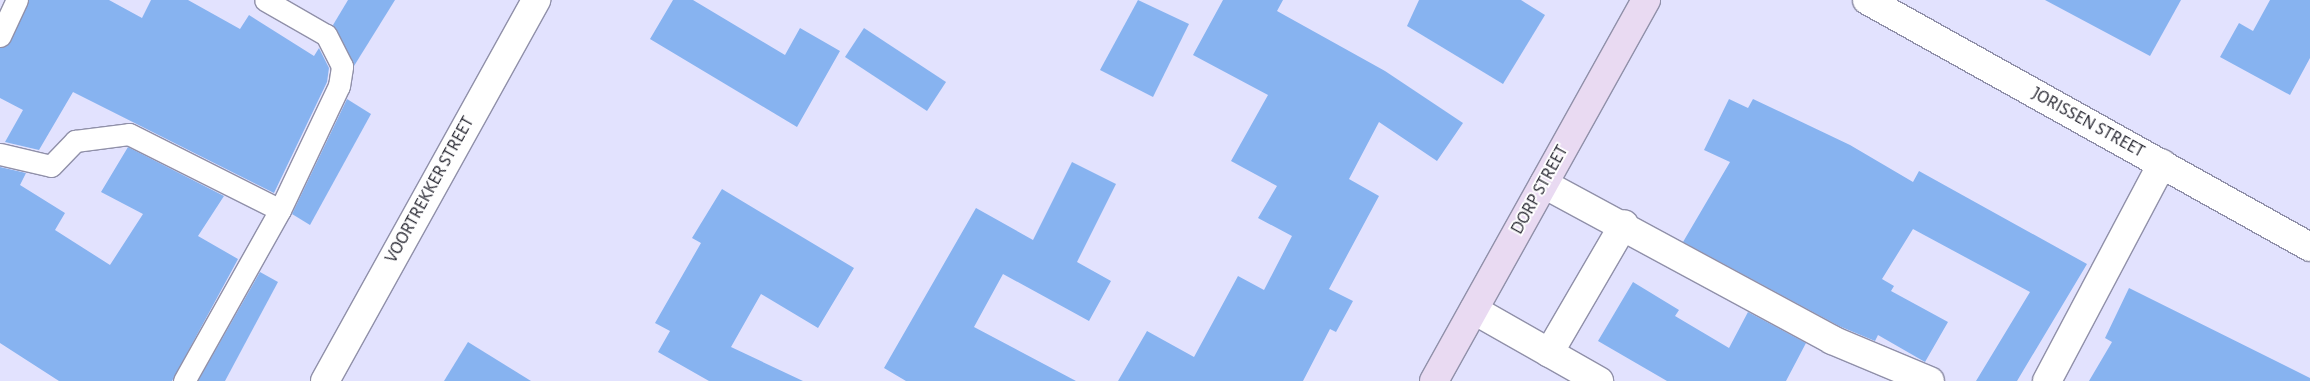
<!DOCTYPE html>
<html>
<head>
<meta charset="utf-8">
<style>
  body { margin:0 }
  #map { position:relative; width:2310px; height:381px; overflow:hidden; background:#e2e2fe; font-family:"Alegreya Sans",sans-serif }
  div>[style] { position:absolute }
  .building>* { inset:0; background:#87b3f0 }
  .roads { filter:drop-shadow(1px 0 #9090a9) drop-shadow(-1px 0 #9090a9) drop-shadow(0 1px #9090a9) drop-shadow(0 -1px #9090a9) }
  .lane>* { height:21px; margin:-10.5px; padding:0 10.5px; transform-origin:10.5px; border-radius:10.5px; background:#fff }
  .street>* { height:28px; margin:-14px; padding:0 14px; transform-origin:14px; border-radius:14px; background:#fff }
  .secondary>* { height:28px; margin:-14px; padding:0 14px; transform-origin:14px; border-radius:14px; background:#e9daf2 }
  span { translate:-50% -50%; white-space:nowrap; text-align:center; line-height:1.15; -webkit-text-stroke:4px #fff; paint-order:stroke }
  .street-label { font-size:18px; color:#292933 }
</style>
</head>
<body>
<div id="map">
  <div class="building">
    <i style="clip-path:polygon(29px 0,109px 0,142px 18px,151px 0,188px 0,240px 29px,249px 15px,314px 56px,319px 48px,329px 68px,327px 82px,274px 193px,73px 92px,39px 150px,5px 142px,23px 110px,0 98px,0 48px,11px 41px)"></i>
    <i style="clip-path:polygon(348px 0,395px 0,354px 66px,333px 25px)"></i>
    <i style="clip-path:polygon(673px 0,693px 0,785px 55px,800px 28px,840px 51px,797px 127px,650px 39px)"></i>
    <i style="clip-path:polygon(1138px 0,1189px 24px,1153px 97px,1100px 70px)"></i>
    <i style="clip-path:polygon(1223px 0,1283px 0,1277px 11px,1385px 71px,1463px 123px,1437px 161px,1379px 122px,1349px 179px,1379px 196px,1329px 289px,1353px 301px,1336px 332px,1330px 329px,1303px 381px,1118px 381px,1147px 331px,1194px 357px,1238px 276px,1264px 290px,1292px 236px,1258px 218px,1277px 186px,1231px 161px,1268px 95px,1193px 55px)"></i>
    <i style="clip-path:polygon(1419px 0,1521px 0,1545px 15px,1503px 84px,1407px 26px)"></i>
    <i style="clip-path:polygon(2045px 0,2181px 0,2150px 56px)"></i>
    <i style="clip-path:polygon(2270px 0,2310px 0,2310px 58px,2290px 95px,2220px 57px,2239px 23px,2253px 31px)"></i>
    <i style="clip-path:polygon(864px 28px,946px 82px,927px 111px,845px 57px)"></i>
    <i style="clip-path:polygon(347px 99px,371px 114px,310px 225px,292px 214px)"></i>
    <i style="clip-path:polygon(1729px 99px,1748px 108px,1753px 99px,1850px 145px,1913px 182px,1919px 171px,2087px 264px,2017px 381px,1976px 381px,2030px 292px,1913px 229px,1882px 279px,1894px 286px,1891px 291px,1948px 322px,1925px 362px,1878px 335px,1875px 341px,1839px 326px,1683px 242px,1730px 162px,1704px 150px)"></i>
    <i style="clip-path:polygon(128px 147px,224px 196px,198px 236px,238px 259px,172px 381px,59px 381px,0 343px,0 167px,26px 173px,20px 185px,65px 213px,55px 230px,110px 265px,143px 214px,101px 192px)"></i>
    <i style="clip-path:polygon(1072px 162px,1116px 184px,1077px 262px,1111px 281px,1089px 321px,1003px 274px,974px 327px,1076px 381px,906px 381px,884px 368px,976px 208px,1033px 240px)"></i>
    <i style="clip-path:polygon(722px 189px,854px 268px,818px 328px,761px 294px,731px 347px,803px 381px,709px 381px,658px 352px,670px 331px,655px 323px,701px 243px,692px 238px)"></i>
    <i style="clip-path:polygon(260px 272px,278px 282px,225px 381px,198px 381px)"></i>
    <i style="clip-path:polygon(1633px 282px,1679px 310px,1675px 316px,1729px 348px,1748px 312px,1806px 343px,1786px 381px,1667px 381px,1598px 341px)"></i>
    <i style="clip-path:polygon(2129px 288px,2310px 378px,2310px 381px,2089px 381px,2112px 342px,2105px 338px)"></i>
    <i style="clip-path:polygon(468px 342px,531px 381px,444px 381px)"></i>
  </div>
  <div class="roads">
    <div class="lane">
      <i style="left:0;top:36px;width:40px;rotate:-65deg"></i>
      <i style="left:0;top:154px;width:52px;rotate:13.2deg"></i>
      <i style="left:51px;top:166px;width:35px;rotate:-46deg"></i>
      <i style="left:75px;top:141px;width:54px;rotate:-7.4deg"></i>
      <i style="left:129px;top:134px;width:169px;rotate:26.7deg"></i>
      <i style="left:184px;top:381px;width:196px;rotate:-60.7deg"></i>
      <i style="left:280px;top:210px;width:137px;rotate:-64.6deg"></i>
      <i style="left:339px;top:86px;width:20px;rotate:-81deg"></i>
      <i style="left:342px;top:66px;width:35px;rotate:-117deg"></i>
      <i style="left:326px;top:35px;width:70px;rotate:-150.2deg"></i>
    </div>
    <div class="street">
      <i style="left:1867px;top:0;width:507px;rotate:29.14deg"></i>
      <i style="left:1544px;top:184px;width:328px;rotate:28.4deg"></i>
      <i style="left:1832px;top:340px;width:106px;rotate:22.7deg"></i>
      <i style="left:1474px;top:310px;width:144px;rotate:29.6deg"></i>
      <i style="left:1549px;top:353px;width:149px;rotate:-59.8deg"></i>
      <i style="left:325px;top:381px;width:436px;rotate:-61deg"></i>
      <i style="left:2047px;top:381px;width:246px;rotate:-62.1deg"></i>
    </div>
    <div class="secondary">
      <i style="left:1434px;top:381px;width:436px;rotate:-60.9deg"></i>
    </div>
  </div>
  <div class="street-label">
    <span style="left:2088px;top:123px;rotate:29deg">JORISSEN STREET</span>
    <span style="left:430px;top:190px;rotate:-61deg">VOORTREKKER STREET</span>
    <span style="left:1540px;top:190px;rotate:-61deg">DORP STREET</span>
  </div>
</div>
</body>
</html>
